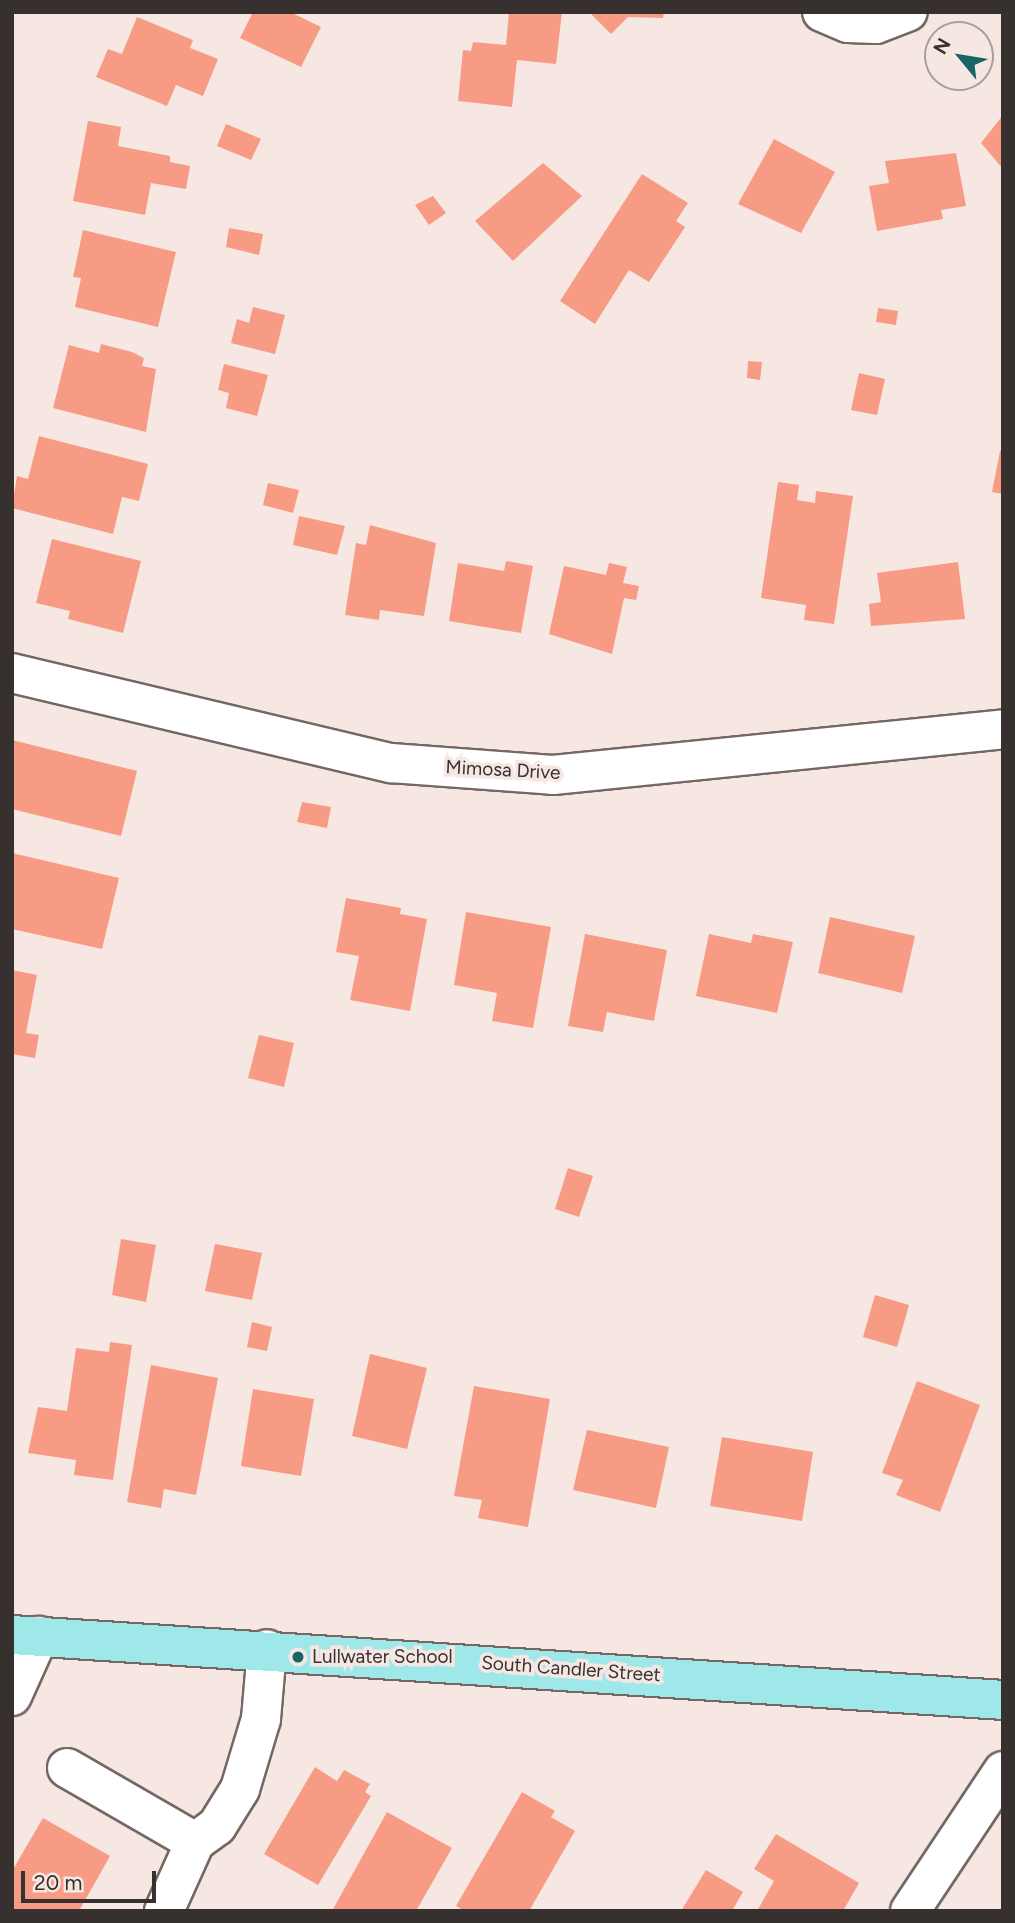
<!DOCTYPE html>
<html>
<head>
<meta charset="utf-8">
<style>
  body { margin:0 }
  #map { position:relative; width:1015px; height:1923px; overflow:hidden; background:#f6e7e3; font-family:Figtree,sans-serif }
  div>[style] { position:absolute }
  .building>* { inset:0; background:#f79b85 }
  .roads { filter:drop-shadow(2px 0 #746764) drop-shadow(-2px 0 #746764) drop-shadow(0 2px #746764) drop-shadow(0 -2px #746764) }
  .minor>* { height:38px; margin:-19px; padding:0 19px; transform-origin:19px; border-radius:19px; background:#fff }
  .major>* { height:38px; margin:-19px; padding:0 19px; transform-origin:19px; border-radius:19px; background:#9fe8ea }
  .dots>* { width:19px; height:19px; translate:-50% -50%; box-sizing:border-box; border:4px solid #f6e7e3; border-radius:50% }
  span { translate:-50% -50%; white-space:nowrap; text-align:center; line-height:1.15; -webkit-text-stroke:7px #f6e7e3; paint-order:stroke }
  .street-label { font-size:19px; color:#36312f }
  .poi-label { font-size:19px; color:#36312f }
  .left { translate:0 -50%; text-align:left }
  .frame { position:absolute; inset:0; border:14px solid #36312f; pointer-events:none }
  .north { position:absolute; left:924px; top:21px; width:70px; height:70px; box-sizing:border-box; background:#f6e7e3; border:2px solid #a99e9b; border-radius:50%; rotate:300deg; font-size:19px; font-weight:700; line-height:28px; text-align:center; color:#36312f }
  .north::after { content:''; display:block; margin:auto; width:24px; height:32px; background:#176568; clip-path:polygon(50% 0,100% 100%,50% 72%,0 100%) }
  .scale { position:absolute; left:21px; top:1871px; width:135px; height:32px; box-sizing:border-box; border:4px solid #36312f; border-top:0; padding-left:9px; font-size:21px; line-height:24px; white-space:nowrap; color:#36312f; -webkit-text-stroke:5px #f6e7e3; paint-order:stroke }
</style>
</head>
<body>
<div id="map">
  <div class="building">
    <i style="clip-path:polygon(253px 12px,290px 12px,321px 27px,301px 67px,240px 38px)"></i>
    <i style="clip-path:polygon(509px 12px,562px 12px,556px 64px,517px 60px,512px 107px,458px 101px,463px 50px,471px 51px,473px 42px,506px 45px)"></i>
    <i style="clip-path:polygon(589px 12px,664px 12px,663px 18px,628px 17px,611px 34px)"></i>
    <i style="clip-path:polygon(137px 17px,193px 40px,190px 48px,218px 59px,203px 96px,176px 85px,167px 106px,96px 77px,108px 49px,122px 54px)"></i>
    <i style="clip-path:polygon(1003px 115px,1003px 169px,981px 143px)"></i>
    <i style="clip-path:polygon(88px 121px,121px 127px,118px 146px,170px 156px,170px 162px,190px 166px,186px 189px,151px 183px,145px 215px,73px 201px)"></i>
    <i style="clip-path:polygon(226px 124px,261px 139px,251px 160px,217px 146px)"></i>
    <i style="clip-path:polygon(774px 139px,835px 172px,801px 233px,738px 204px)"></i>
    <i style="clip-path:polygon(956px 153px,966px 206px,941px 210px,943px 219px,877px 231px,869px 186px,889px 183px,885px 161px)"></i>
    <i style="clip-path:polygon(543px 163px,582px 196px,513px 261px,475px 221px)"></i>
    <i style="clip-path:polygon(642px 174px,688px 203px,676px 221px,685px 227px,649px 282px,629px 270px,595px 324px,560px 301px)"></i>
    <i style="clip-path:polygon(433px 196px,446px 213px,429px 225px,415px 205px)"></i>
    <i style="clip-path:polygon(229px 228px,263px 234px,259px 255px,226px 247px)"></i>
    <i style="clip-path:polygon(83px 230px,176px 252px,158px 327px,75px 307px,81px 278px,73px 277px)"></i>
    <i style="clip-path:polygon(253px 307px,285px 315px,275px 354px,231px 343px,237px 319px,249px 323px)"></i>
    <i style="clip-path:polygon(878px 308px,898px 311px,896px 325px,876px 322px)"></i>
    <i style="clip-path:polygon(101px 344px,132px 352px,144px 358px,142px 366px,156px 369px,146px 432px,53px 408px,69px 345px,99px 353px)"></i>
    <i style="clip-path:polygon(748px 361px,762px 362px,760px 380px,747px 378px)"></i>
    <i style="clip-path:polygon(224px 364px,268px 375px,257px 416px,226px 408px,229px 393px,218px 390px)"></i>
    <i style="clip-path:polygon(859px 373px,885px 379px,877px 415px,851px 410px)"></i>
    <i style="clip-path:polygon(39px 436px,148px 464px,139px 501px,122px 497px,113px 534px,12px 508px,17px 476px,28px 479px)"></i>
    <i style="clip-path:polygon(1000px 451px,1003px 451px,1003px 494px,992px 492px)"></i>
    <i style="clip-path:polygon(778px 482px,799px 485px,797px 500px,815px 503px,816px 491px,853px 496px,834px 624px,804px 620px,806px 605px,761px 598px)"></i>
    <i style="clip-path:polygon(268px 483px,299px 490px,293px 513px,263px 505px)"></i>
    <i style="clip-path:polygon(299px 516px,345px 526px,337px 555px,293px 545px)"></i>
    <i style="clip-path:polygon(370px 525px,436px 543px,424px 616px,380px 610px,379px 620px,345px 615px,356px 543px,366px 545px)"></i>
    <i style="clip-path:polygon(52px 539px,141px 561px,123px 633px,68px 619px,70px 611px,36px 603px)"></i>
    <i style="clip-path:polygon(506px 561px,533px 566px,521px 633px,449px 621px,458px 563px,504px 571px)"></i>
    <i style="clip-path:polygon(958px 562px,965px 619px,871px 626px,869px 604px,881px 602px,877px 573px)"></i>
    <i style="clip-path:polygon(609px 563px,627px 567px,623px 583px,639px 586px,636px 600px,624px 598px,612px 654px,549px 634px,564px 566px,606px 575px)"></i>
    <i style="clip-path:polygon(12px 740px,137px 771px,121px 836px,12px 809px)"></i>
    <i style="clip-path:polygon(302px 802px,331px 807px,327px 828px,297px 822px)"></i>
    <i style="clip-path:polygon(12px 853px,119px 878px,102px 949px,12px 929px)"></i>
    <i style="clip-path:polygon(346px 898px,401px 908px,400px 914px,427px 919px,410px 1011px,350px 1000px,359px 956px,336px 952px)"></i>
    <i style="clip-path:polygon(466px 912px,551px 927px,533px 1028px,492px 1021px,497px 993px,454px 985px)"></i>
    <i style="clip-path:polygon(830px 917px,915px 936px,902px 993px,818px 973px)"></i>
    <i style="clip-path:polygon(585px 934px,667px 950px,654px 1021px,607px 1012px,603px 1032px,568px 1026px)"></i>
    <i style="clip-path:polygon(709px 934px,751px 943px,753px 934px,793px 942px,777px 1013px,696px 996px)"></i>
    <i style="clip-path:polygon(12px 970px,37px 975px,26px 1033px,39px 1035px,35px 1058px,12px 1054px)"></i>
    <i style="clip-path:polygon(259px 1035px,294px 1043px,284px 1087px,248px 1078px)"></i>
    <i style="clip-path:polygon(568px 1168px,593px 1176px,579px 1217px,555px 1209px)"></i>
    <i style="clip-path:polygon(121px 1239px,156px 1245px,146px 1302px,112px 1295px)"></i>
    <i style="clip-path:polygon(215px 1244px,262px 1253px,252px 1300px,205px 1291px)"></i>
    <i style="clip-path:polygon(875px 1295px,909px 1305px,897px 1347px,863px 1337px)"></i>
    <i style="clip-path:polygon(252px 1322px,272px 1327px,267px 1351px,247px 1347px)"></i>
    <i style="clip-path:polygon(110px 1342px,132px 1345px,113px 1480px,74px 1475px,76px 1460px,28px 1453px,38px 1407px,67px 1411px,76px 1348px,109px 1352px)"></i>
    <i style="clip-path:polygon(370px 1354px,427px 1368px,407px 1449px,352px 1436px)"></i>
    <i style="clip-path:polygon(151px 1365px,218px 1378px,196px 1495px,164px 1489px,161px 1508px,127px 1502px)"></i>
    <i style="clip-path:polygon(917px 1381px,980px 1405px,940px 1512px,896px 1495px,903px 1480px,882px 1473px)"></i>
    <i style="clip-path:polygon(474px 1386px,550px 1399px,528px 1527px,478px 1518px,482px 1500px,454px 1496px)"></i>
    <i style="clip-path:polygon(253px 1389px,314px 1399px,301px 1476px,241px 1466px)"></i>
    <i style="clip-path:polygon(587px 1430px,669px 1447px,656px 1508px,573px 1490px)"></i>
    <i style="clip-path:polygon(722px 1437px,813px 1452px,802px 1521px,710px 1506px)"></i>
    <i style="clip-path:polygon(315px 1767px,337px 1781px,344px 1770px,370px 1784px,365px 1792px,371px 1796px,318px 1885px,264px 1854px)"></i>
    <i style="clip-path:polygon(522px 1792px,555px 1811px,551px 1817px,575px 1831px,529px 1911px,465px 1911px,456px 1906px)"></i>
    <i style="clip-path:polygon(387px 1812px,452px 1848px,416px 1911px,332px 1911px)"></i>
    <i style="clip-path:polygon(43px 1818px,110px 1856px,79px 1911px,12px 1911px,12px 1871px)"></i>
    <i style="clip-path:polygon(776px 1834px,859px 1883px,843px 1911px,757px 1911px,774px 1881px,754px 1869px)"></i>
    <i style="clip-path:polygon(706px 1870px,743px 1892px,732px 1911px,681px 1911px)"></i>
  </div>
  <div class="roads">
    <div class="minor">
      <i style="left:822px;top:12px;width:28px;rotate:23deg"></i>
      <i style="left:848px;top:23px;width:28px;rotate:2deg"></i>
      <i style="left:876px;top:24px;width:34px;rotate:-21deg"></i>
      <i style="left:12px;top:673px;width:390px;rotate:13.4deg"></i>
      <i style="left:391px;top:763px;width:162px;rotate:4.2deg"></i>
      <i style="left:553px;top:775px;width:452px;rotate:-5.8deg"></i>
      <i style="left:12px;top:1696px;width:66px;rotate:-65.8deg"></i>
      <i style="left:67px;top:1768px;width:148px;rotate:30deg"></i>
      <i style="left:164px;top:1911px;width:76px;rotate:-65.8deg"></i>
      <i style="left:195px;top:1842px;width:27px;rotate:-36deg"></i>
      <i style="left:217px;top:1826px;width:44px;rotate:-58.1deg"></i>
      <i style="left:240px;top:1789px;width:73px;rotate:-73.3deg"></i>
      <i style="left:261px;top:1719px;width:70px;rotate:-85.1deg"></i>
      <i style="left:910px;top:1911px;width:168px;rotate:-56.4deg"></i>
    </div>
    <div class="major">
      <i style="left:12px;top:1635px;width:993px;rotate:3.75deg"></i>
    </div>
  </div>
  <div class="dots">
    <i style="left:298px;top:1657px;background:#176568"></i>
  </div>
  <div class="street-label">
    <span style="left:503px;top:770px;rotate:3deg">Mimosa Drive</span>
    <span style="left:571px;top:1669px;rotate:4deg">South Candler Street</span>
  </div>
  <div class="poi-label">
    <span class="left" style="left:312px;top:1657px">Lullwater School</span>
  </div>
  <div class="frame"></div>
  <div class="north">N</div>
  <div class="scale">20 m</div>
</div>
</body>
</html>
